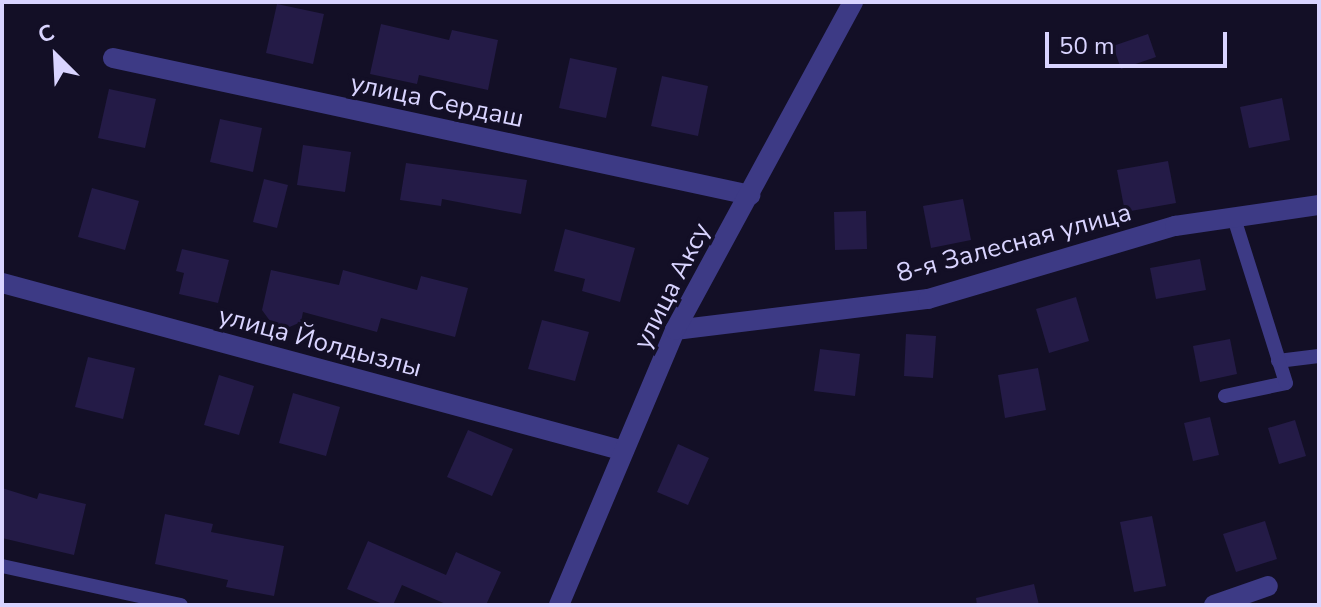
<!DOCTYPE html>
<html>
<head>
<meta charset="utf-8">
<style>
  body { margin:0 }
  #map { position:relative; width:1321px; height:607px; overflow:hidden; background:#130f26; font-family:"Nunito Sans",sans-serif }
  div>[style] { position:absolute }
  .building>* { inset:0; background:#241b47 }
  .service>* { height:14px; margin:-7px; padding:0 7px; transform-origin:7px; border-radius:7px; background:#3d3a85 }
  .minor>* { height:20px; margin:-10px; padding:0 10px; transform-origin:10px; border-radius:10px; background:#3d3a85 }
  span { translate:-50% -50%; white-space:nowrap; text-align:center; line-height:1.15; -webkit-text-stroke:7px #130f26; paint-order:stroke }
  .street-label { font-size:26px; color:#d9d4ff }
  .frame { position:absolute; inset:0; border:4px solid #d9d4ff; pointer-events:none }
  .north { position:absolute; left:16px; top:16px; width:80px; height:80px; -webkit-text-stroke:6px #130f26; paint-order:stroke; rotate:336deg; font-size:22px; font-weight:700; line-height:32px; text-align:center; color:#d9d4ff }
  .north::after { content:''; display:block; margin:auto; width:28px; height:36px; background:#d9d4ff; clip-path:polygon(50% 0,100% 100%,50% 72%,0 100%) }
  .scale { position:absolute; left:1045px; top:32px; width:182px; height:36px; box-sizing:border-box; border:4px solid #d9d4ff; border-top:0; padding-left:10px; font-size:24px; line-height:28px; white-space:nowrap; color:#d9d4ff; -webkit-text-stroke:6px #130f26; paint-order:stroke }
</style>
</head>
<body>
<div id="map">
  <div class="building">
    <i style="clip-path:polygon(277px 4px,324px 14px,313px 64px,266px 53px)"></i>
    <i style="clip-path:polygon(381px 24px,449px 40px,452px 30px,498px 40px,488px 90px,419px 75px,417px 84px,370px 74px)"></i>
    <i style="clip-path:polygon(1148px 34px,1156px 57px,1121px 69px,1113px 46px)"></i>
    <i style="clip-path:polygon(570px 58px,617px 68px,606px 118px,559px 108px)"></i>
    <i style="clip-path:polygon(662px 76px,708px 86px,698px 136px,651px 126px)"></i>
    <i style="clip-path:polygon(109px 89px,156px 99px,145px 148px,98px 138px)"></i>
    <i style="clip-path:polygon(1282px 98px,1290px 140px,1249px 148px,1240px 107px)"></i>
    <i style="clip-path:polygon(220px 119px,262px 128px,253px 172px,210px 162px)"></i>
    <i style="clip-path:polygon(303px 145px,351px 152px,345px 192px,297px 185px)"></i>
    <i style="clip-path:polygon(1168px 161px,1176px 203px,1125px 212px,1117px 170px)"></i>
    <i style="clip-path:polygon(406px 163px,527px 180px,521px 214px,442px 199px,441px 206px,400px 200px)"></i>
    <i style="clip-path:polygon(264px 179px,288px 185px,277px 228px,253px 222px)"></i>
    <i style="clip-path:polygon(92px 188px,139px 201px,125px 250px,78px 237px)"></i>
    <i style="clip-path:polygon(963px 199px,971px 240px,931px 248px,923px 206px)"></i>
    <i style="clip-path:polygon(866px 211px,867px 249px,835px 250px,834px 212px)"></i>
    <i style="clip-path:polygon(565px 229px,635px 248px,620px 302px,582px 291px,585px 279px,554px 271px)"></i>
    <i style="clip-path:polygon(182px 249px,229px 260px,218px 303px,179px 294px,184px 273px,176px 271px)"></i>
    <i style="clip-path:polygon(1200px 259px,1206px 290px,1156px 299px,1150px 268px)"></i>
    <i style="clip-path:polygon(271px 270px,339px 285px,343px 270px,417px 290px,421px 276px,468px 288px,455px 337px,381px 318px,377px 332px,303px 312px,301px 322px,278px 332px,262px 310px)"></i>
    <i style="clip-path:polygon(1076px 297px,1089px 341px,1049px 353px,1036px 309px)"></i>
    <i style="clip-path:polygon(542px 320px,589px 332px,575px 381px,528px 369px)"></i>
    <i style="clip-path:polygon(906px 334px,936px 336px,933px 378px,904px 376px)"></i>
    <i style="clip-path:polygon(1230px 339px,1237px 374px,1200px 382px,1193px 346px)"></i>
    <i style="clip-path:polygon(820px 349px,860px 354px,855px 396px,814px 391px)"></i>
    <i style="clip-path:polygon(88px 357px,135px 368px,123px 419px,75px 407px)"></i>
    <i style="clip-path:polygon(1038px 368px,1046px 410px,1005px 418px,998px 375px)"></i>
    <i style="clip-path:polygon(219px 375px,254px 386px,239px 435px,204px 425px)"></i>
    <i style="clip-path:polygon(293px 393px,340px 407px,326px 456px,279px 443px)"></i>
    <i style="clip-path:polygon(1210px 417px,1219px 455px,1193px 461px,1184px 423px)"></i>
    <i style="clip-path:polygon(1295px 420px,1306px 456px,1279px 464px,1268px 428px)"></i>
    <i style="clip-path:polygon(468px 430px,513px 449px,492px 496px,447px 477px)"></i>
    <i style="clip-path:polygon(678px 444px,709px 458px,688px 505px,657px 492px)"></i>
    <i style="clip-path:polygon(2px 488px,37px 499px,39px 493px,86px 504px,74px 555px,2px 538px)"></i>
    <i style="clip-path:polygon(165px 514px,213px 524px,211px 532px,284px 546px,274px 596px,226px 587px,228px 580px,155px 564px)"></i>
    <i style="clip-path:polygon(1152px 516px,1166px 586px,1134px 592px,1120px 522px)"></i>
    <i style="clip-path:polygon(1265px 521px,1277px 559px,1236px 572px,1223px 534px)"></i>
    <i style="clip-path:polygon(368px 541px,446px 575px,456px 552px,501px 572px,486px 605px,448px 605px,402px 585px,393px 605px,385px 605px,347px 589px)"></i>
    <i style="clip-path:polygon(1034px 584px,1039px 605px,977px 605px,976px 598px)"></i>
  </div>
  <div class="service">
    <i style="left:1278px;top:361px;width:41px;rotate:-7deg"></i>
    <i style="left:1225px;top:396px;width:62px;rotate:-12deg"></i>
    <i style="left:1286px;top:383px;width:173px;rotate:-107.5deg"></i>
    <i style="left:2px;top:566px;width:183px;rotate:12.3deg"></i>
  </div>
  <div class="minor">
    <i style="left:113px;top:58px;width:652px;rotate:12.14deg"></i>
    <i style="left:2px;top:283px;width:644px;rotate:15.11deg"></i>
    <i style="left:675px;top:330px;width:255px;rotate:-7deg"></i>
    <i style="left:928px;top:299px;width:258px;rotate:-16.5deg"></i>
    <i style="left:1175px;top:226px;width:146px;rotate:-8.3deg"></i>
    <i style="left:559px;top:605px;width:298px;rotate:-67.1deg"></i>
    <i style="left:675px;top:330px;width:373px;rotate:-61.5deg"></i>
    <i style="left:1214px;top:605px;width:57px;rotate:-19.4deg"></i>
  </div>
  <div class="street-label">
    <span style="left:437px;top:101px;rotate:12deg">улица Сердаш</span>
    <span style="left:1014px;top:243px;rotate:-15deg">8-я Залесная улица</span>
    <span style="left:672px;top:286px;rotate:-63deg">улица Аксу</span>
    <span style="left:320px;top:342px;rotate:15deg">улица Йолдызлы</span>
  </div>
  <div class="frame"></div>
  <div class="north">С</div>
  <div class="scale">50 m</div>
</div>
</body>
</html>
